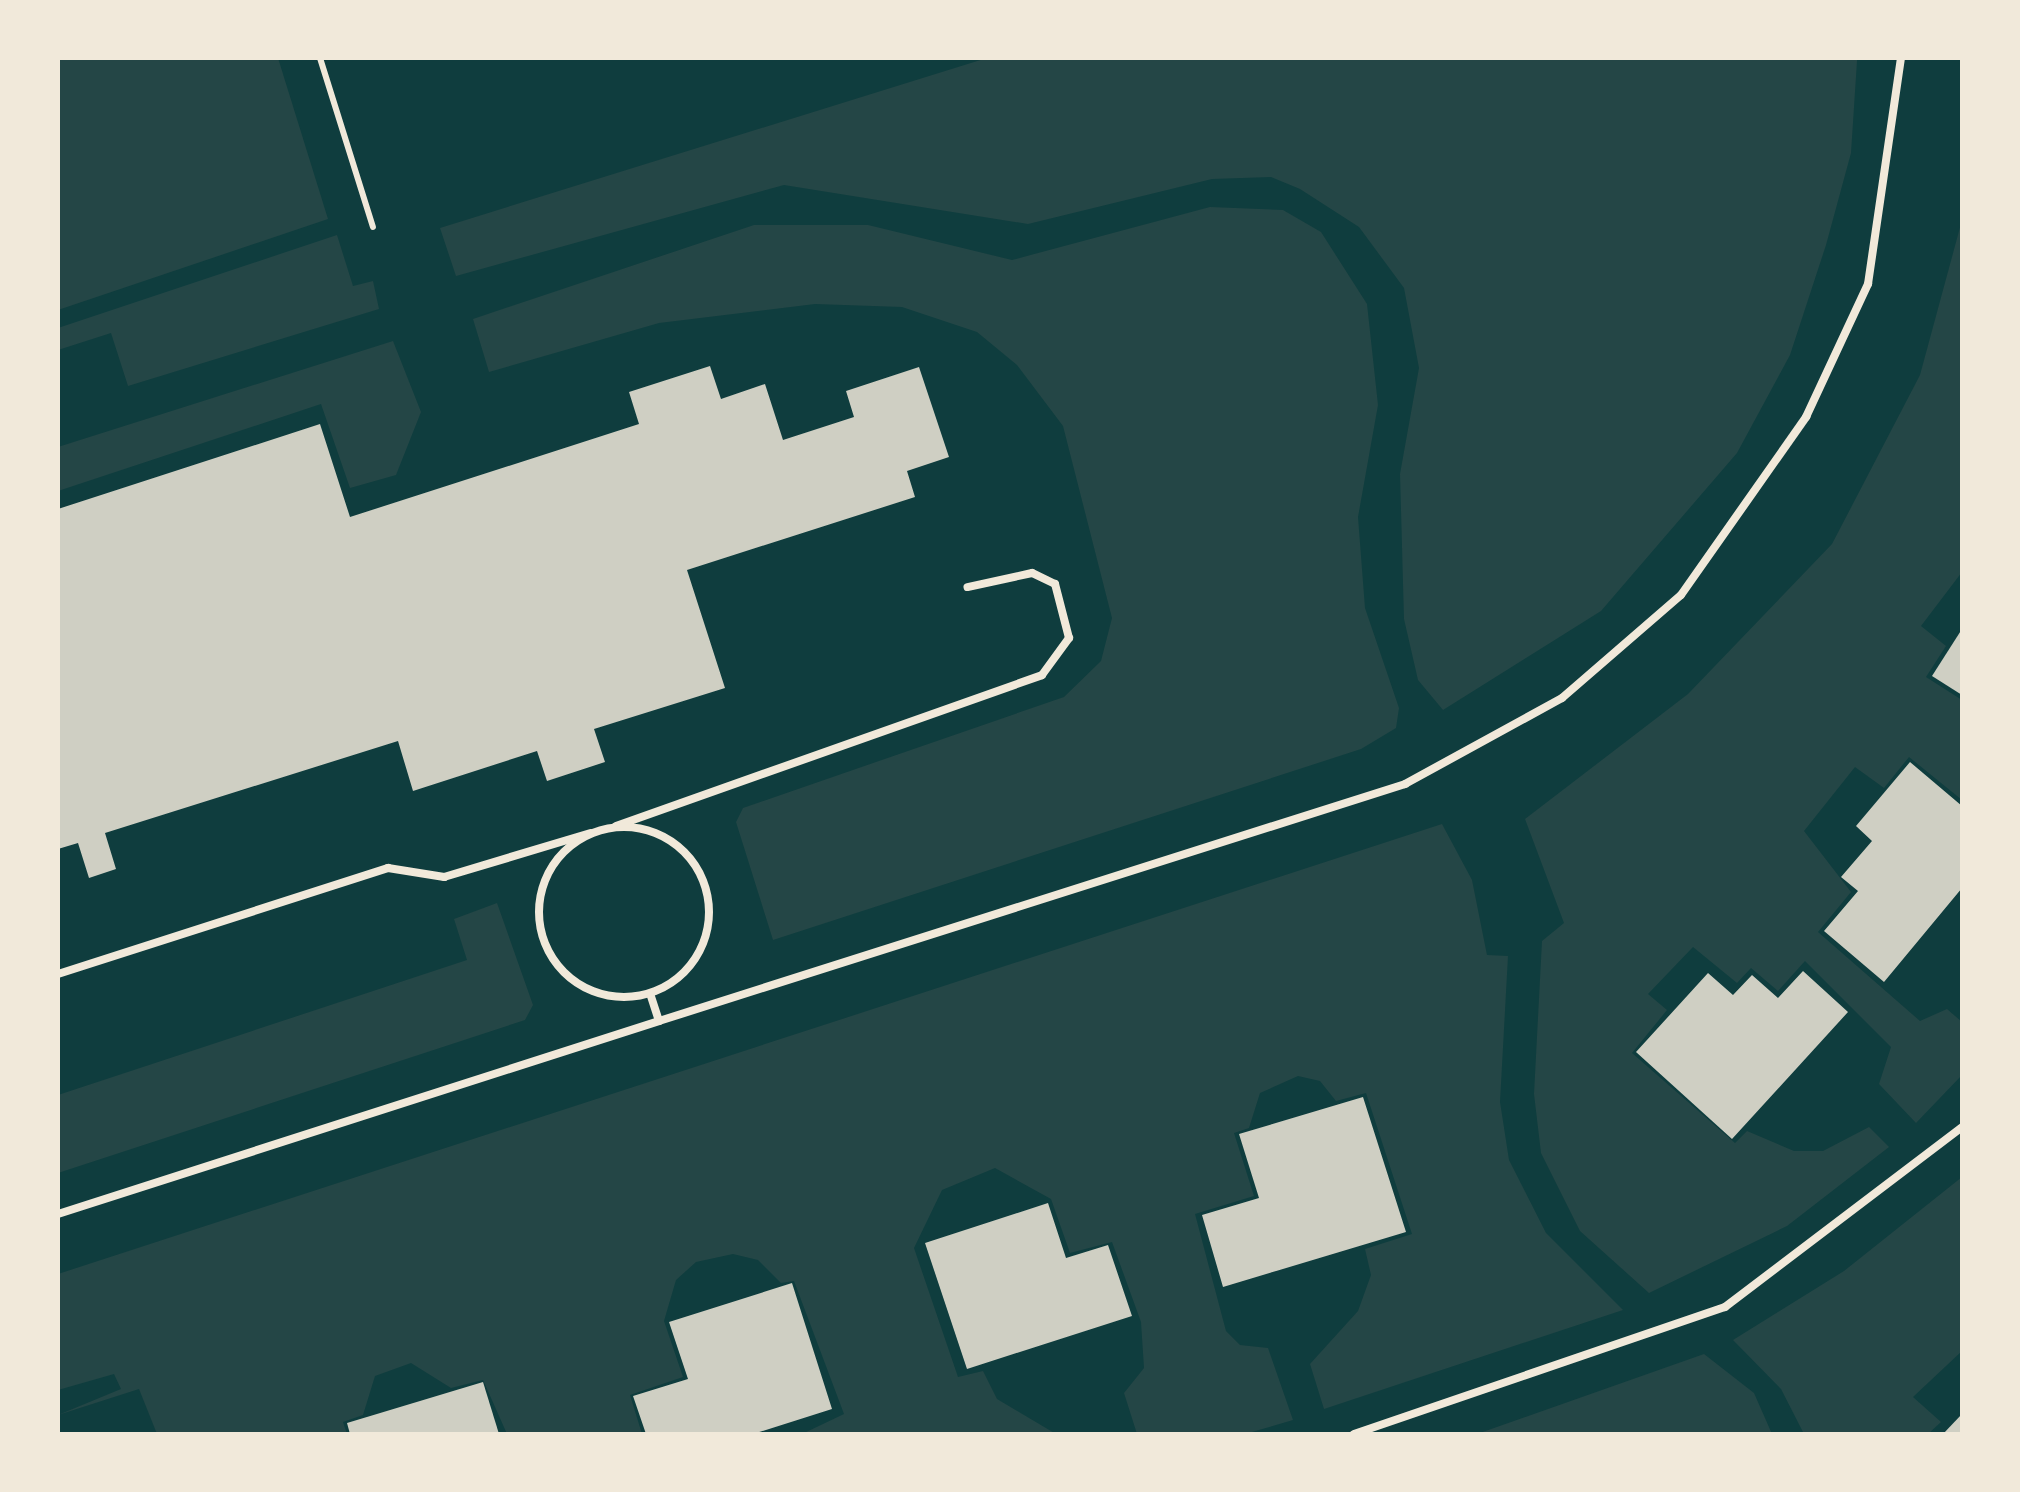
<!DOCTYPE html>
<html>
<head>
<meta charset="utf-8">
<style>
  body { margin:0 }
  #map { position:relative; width:2020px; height:1492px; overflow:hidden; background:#0f3d3e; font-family:"IBM Plex Sans",sans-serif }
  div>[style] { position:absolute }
  .green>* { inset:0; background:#244646 }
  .building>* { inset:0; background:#cfcfc3 }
  .path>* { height:6px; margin:-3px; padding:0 3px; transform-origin:3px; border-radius:3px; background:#f1e9da }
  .service>* { height:8px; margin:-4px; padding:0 4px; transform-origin:4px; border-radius:4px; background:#f1e9da }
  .service>.ring { margin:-4px; padding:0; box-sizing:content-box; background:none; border:8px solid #f1e9da; border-radius:50% }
  span { translate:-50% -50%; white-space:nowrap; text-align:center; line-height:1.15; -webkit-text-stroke:10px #f1e9da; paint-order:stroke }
  .frame { position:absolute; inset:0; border:60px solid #f1e9da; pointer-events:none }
</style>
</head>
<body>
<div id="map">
  <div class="green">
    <i style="clip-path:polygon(58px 58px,278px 58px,328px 219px,58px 310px)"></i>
    <i style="clip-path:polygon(987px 58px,1857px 58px,1857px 61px,1851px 153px,1826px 245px,1790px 355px,1737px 453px,1601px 611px,1443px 710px,1418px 680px,1404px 619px,1400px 474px,1419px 368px,1404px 288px,1359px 227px,1300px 189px,1271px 177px,1212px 179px,1028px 224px,784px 185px,456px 276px,440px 228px)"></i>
    <i style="clip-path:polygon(1210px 207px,1283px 210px,1321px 232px,1367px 304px,1378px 405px,1358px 517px,1365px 608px,1399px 708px,1396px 728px,1361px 749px,773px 940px,736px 822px,743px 808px,1064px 697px,1101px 661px,1112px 618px,1063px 426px,1017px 365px,977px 332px,902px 307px,815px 304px,659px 323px,489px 372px,473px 319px,754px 225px,868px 225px,1012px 260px)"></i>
    <i style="clip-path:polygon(1962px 220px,1962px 572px,1921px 626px,1946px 646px,1926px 677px,1962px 700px,1962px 800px,1909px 757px,1884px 788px,1855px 767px,1804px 831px,1851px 892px,1818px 932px,1920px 1021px,1947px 1009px,1962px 1022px,1962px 1075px,1916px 1123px,1879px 1084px,1891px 1047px,1805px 961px,1778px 991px,1751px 968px,1737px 983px,1693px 947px,1648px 994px,1667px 1010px,1632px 1053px,1735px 1143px,1747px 1131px,1794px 1151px,1823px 1151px,1869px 1127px,1889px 1147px,1787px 1226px,1649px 1293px,1580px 1231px,1541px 1153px,1534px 1094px,1542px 941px,1564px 923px,1525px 819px,1688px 694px,1832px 544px,1920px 375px)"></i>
    <i style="clip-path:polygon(337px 235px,353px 286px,373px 281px,379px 309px,128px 386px,111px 333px,58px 350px,58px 328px)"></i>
    <i style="clip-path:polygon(393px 341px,421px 412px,396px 475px,350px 488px,321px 404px,58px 491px,58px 447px)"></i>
    <i style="clip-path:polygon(1442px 824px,1472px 880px,1487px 955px,1508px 956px,1500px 1102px,1509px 1160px,1546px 1233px,1623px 1310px,1324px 1409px,1310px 1364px,1358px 1311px,1371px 1275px,1365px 1249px,1412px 1234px,1366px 1093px,1336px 1101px,1320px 1081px,1298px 1076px,1260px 1093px,1249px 1128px,1234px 1133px,1254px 1196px,1195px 1214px,1226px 1331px,1240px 1345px,1268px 1348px,1293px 1420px,1245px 1434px,1137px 1434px,1124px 1393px,1144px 1368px,1141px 1322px,1112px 1242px,1070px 1253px,1051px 1199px,995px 1168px,942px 1190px,914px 1248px,958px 1377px,983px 1371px,997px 1399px,1056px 1434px,802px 1434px,844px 1414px,794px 1281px,781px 1283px,758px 1260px,733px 1254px,696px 1262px,676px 1280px,664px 1321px,683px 1377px,630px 1395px,642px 1434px,507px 1434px,483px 1380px,451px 1388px,411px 1363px,375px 1376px,363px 1415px,343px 1422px,347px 1434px,157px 1434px,139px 1389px,58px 1415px,121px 1389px,114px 1374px,58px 1390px,58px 1274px)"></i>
    <i style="clip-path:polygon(497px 903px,533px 1005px,525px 1020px,58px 1173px,58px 1095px,467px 960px,454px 919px)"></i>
    <i style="clip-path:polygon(1962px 1177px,1962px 1351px,1913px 1397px,1941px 1422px,1928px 1434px,1804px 1434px,1781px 1389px,1733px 1340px,1844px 1271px)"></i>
    <i style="clip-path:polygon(1704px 1354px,1754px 1393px,1772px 1434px,1477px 1434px)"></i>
  </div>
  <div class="building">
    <i style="clip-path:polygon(710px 366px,721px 399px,765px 384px,783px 440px,854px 417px,846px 391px,919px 367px,949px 457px,907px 471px,915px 497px,687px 570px,725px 688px,594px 729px,605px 762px,547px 781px,537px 751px,413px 791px,398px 741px,105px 833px,116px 869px,89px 878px,78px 843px,58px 849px,58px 509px,320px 424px,350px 517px,639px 424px,629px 392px)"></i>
    <i style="clip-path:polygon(1962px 629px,1962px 695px,1932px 676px)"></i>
    <i style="clip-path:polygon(1910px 762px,1962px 806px,1962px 888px,1884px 982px,1824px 931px,1858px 891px,1841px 877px,1872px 841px,1856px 826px)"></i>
    <i style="clip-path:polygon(1803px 971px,1848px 1012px,1732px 1139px,1636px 1052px,1708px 973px,1733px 995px,1752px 975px,1778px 998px)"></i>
    <i style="clip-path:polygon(1363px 1097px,1406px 1232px,1223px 1287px,1202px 1215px,1259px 1198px,1239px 1134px)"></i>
    <i style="clip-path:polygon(1048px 1203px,1066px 1258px,1108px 1245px,1132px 1316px,967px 1369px,925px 1243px)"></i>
    <i style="clip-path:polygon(792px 1283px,832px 1409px,753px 1434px,646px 1434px,633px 1396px,688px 1379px,669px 1322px)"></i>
    <i style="clip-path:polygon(483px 1382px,499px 1434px,350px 1434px,347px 1423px)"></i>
    <i style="clip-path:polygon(1962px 1414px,1962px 1434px,1943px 1434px)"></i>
  </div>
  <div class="path">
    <i style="left:320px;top:58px;width:177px;rotate:72.6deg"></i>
  </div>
  <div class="service">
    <i style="left:616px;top:826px;width:452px;rotate:-19.5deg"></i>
    <i style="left:1042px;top:675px;width:46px;rotate:-53.9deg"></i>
    <i style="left:1069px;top:638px;width:56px;rotate:-104.5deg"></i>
    <i style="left:1055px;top:584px;width:25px;rotate:-154deg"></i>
    <i style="left:1032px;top:573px;width:66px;rotate:167.7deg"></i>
    <i class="ring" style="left:539px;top:827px;width:162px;height:162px"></i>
    <i style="left:58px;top:974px;width:347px;rotate:-17.8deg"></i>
    <i style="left:388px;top:868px;width:57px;rotate:9.1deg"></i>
    <i style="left:444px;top:877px;width:153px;rotate:-16.7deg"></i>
    <i style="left:659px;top:1021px;width:783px;rotate:-17.62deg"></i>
    <i style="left:1405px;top:784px;width:179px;rotate:-28.7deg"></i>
    <i style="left:1562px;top:698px;width:157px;rotate:-40.9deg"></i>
    <i style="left:1681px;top:595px;width:218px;rotate:-54.9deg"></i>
    <i style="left:1806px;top:417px;width:147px;rotate:-65deg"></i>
    <i style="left:1868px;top:284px;width:228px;rotate:-81.7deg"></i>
    <i style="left:58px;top:1214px;width:631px;rotate:-17.8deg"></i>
    <i style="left:659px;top:1021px;width:28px;rotate:-108deg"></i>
    <i style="left:1354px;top:1434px;width:392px;rotate:-18.9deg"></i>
    <i style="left:1725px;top:1307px;width:298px;rotate:-37.2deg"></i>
  </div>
  <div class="frame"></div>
</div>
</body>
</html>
